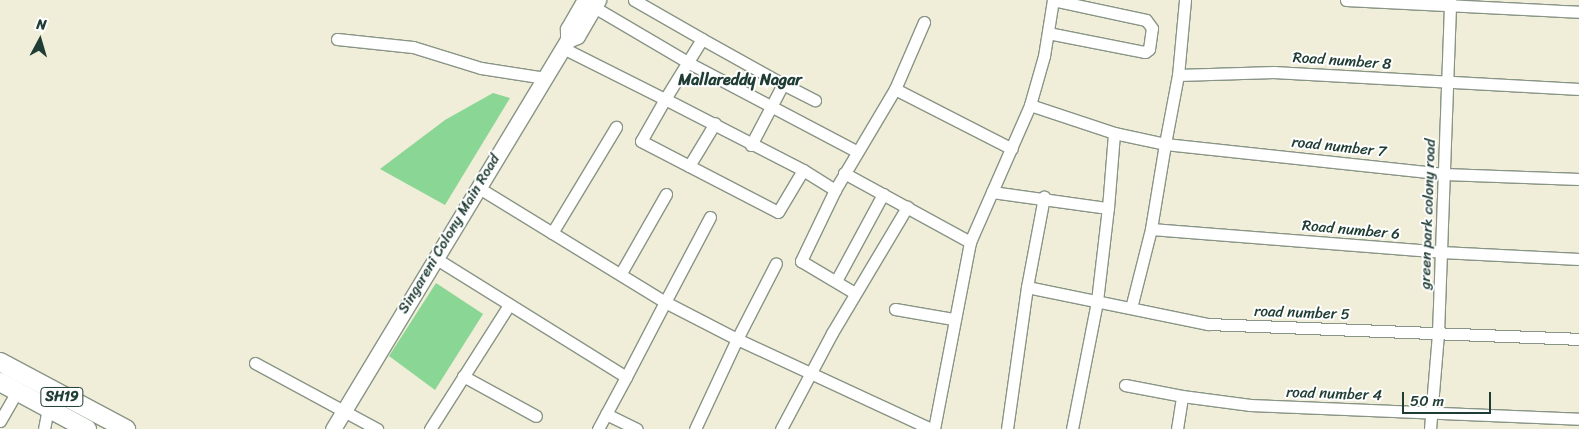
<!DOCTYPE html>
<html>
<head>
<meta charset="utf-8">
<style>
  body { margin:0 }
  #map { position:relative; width:1579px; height:429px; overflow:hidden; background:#f0edd8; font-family:Sriracha,sans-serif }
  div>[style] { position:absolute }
  .green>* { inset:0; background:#8ad694 }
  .roads { filter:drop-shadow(1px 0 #889586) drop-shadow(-1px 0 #889586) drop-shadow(0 1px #889586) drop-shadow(0 -1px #889586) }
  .street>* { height:11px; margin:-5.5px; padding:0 5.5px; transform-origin:5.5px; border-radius:5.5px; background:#fff }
  .secondary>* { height:15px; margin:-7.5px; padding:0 7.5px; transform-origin:7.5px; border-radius:7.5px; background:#fff }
  .primary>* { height:18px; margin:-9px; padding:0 9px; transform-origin:9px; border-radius:9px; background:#fff }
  span { translate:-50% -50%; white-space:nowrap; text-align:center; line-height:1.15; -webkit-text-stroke:4px #fff; paint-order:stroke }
  .shield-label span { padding:1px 4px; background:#fff; border:1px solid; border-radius:4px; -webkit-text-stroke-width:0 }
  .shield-label { font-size:14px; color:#1f3d34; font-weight:700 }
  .street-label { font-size:15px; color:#1f3d34 }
  .neighbourhood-label { font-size:16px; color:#1f3d34; font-weight:700 }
  .north { position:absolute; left:15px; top:15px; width:50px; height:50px; -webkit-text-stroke:4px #fff; paint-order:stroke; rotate:6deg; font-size:14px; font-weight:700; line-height:20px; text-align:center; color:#1f3d34 }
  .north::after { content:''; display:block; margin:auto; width:18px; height:22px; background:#1f3d34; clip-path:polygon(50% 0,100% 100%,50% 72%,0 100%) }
  .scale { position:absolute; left:1402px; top:392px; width:89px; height:22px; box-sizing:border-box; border:2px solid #1f3d34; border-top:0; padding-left:6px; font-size:15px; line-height:18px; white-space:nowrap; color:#1f3d34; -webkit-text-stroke:4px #fff; paint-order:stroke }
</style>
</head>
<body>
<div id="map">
  <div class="green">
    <i style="clip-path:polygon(493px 93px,510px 98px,445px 205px,380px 169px,445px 120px)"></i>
    <i style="clip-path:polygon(436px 283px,483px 314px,435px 390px,389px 356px)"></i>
  </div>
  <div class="roads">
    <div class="street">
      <i style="left:634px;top:0;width:78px;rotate:29.8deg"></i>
      <i style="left:702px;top:39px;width:70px;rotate:121.7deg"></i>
      <i style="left:665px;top:99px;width:155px;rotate:27.2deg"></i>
      <i style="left:803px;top:170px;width:38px;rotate:32deg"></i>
      <i style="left:835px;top:190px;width:117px;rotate:-59.3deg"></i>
      <i style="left:895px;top:89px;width:73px;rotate:-66.6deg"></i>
      <i style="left:1185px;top:0;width:75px;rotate:95.3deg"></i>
      <i style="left:1178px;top:75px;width:96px;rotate:-1.8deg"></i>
      <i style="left:1274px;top:72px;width:305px;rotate:3.2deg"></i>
      <i style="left:1346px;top:0;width:233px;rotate:2.9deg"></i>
      <i style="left:594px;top:7px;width:110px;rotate:30.5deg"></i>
      <i style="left:689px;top:63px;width:189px;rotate:27.8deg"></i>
      <i style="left:1048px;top:33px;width:99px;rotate:11.1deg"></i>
      <i style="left:1145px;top:52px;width:5px;rotate:-37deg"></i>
      <i style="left:1149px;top:49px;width:21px;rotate:-82deg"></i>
      <i style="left:1152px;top:28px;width:10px;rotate:-127deg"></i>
      <i style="left:1146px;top:20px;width:95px;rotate:-167.9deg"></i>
      <i style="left:337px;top:39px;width:76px;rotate:6deg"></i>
      <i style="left:413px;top:47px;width:71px;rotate:17.2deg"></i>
      <i style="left:481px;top:68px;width:65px;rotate:8.9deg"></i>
      <i style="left:702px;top:39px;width:93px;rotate:29.1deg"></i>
      <i style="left:783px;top:84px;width:69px;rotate:117.7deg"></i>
      <i style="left:563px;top:48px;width:114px;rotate:26.6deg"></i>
      <i style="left:665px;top:99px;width:48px;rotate:119.7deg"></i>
      <i style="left:641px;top:141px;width:154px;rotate:27.4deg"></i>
      <i style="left:778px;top:212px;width:49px;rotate:-59.2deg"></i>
      <i style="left:1178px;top:75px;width:70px;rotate:100.7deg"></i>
      <i style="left:1165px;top:144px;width:281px;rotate:6.1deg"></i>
      <i style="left:1444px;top:174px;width:135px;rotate:2.1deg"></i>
      <i style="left:783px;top:84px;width:36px;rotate:27deg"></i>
      <i style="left:895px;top:89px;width:131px;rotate:27.1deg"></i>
      <i style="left:1030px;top:105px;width:89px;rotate:18.4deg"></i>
      <i style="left:1114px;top:133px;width:52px;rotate:12.2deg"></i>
      <i style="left:1165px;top:144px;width:86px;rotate:99.4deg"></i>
      <i style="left:1151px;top:229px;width:81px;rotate:104.2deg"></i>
      <i style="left:689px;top:166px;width:50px;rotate:-58.8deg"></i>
      <i style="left:844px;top:173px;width:144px;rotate:28.7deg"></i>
      <i style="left:970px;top:242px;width:150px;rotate:-66.3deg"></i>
      <i style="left:1030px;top:105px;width:51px;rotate:-74.1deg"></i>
      <i style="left:1044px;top:56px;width:57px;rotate:-80.9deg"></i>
      <i style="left:835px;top:190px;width:79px;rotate:115.6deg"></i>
      <i style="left:801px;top:261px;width:63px;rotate:30.7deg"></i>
      <i style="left:992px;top:192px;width:117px;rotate:7.9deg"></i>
      <i style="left:1108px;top:208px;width:75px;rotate:-85.4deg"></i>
      <i style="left:710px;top:217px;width:96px;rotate:117.9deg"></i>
      <i style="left:665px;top:302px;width:81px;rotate:27.2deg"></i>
      <i style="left:737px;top:339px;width:85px;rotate:-62.8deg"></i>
      <i style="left:1151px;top:229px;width:291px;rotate:4.5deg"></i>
      <i style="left:1441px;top:252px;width:138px;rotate:2.9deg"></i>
      <i style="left:552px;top:233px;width:124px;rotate:-58.9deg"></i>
      <i style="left:435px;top:258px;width:225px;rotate:31.9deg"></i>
      <i style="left:626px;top:377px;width:85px;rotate:-62.5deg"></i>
      <i style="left:665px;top:302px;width:220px;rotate:-148.5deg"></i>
      <i style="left:621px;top:273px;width:91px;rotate:-60.3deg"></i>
      <i style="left:836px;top:281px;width:99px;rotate:-61.6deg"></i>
      <i style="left:1027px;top:287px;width:185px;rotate:11.6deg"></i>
      <i style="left:1208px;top:324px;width:371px;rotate:2.3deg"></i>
      <i style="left:895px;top:309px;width:59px;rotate:9.8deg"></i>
      <i style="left:255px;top:363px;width:139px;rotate:28.4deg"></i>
      <i style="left:463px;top:376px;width:83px;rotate:28.7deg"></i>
      <i style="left:1125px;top:385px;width:58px;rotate:10.9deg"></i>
      <i style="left:606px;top:414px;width:34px;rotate:26deg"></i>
      <i style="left:0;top:421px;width:34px;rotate:-60deg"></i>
      <i style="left:44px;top:429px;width:21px;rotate:-79deg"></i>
      <i style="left:430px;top:429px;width:147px;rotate:-57.5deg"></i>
      <i style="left:598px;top:429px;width:59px;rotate:-61.7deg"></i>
      <i style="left:695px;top:429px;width:99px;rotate:-65deg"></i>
      <i style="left:737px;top:339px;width:214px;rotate:24.9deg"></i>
      <i style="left:781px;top:429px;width:109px;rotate:-62deg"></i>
      <i style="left:832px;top:333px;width:147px;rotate:-59.2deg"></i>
      <i style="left:934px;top:429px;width:190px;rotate:-79.1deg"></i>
      <i style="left:1007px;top:429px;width:143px;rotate:-82deg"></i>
      <i style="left:1027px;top:287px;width:92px;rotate:-79.3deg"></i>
      <i style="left:1072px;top:429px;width:130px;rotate:-78.9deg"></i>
      <i style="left:1097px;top:301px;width:94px;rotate:-83.3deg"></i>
      <i style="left:1177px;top:429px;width:33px;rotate:-81deg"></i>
      <i style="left:1182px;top:396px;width:69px;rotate:7.5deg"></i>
      <i style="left:1250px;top:405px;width:329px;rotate:2.4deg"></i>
      <i style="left:1430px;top:429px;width:96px;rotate:-85.2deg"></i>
      <i style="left:1438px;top:333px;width:333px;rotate:-87.9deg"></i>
    </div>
    <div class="secondary">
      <i style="left:568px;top:40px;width:10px;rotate:-24deg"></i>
      <i style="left:577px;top:36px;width:42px;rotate:-59.7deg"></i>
      <i style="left:333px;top:429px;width:454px;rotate:-58.9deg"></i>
      <i style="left:568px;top:40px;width:11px;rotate:-90deg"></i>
      <i style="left:568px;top:29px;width:34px;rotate:-60deg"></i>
    </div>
    <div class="primary">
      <i style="left:0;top:362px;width:143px;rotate:28deg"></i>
      <i style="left:0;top:382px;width:99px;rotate:28.4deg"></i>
    </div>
  </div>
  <div class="shield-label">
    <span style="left:62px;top:397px">SH19</span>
  </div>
  <div class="street-label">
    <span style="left:1342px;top:61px;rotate:4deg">Road number 8</span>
    <span style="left:1339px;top:147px;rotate:6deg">road number 7</span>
    <span style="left:1428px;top:214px;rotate:-88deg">green park colony road</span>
    <span style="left:1351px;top:230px;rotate:5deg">Road number 6</span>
    <span style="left:449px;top:234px;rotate:-59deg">Singareni Colony Main Road</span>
    <span style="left:1302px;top:313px;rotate:2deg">road number 5</span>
    <span style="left:1334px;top:394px;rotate:2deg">road number 4</span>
  </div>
  <div class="neighbourhood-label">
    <span style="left:740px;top:80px">Mallareddy Nagar</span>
  </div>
  <div class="north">N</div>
  <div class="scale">50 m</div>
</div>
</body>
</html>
